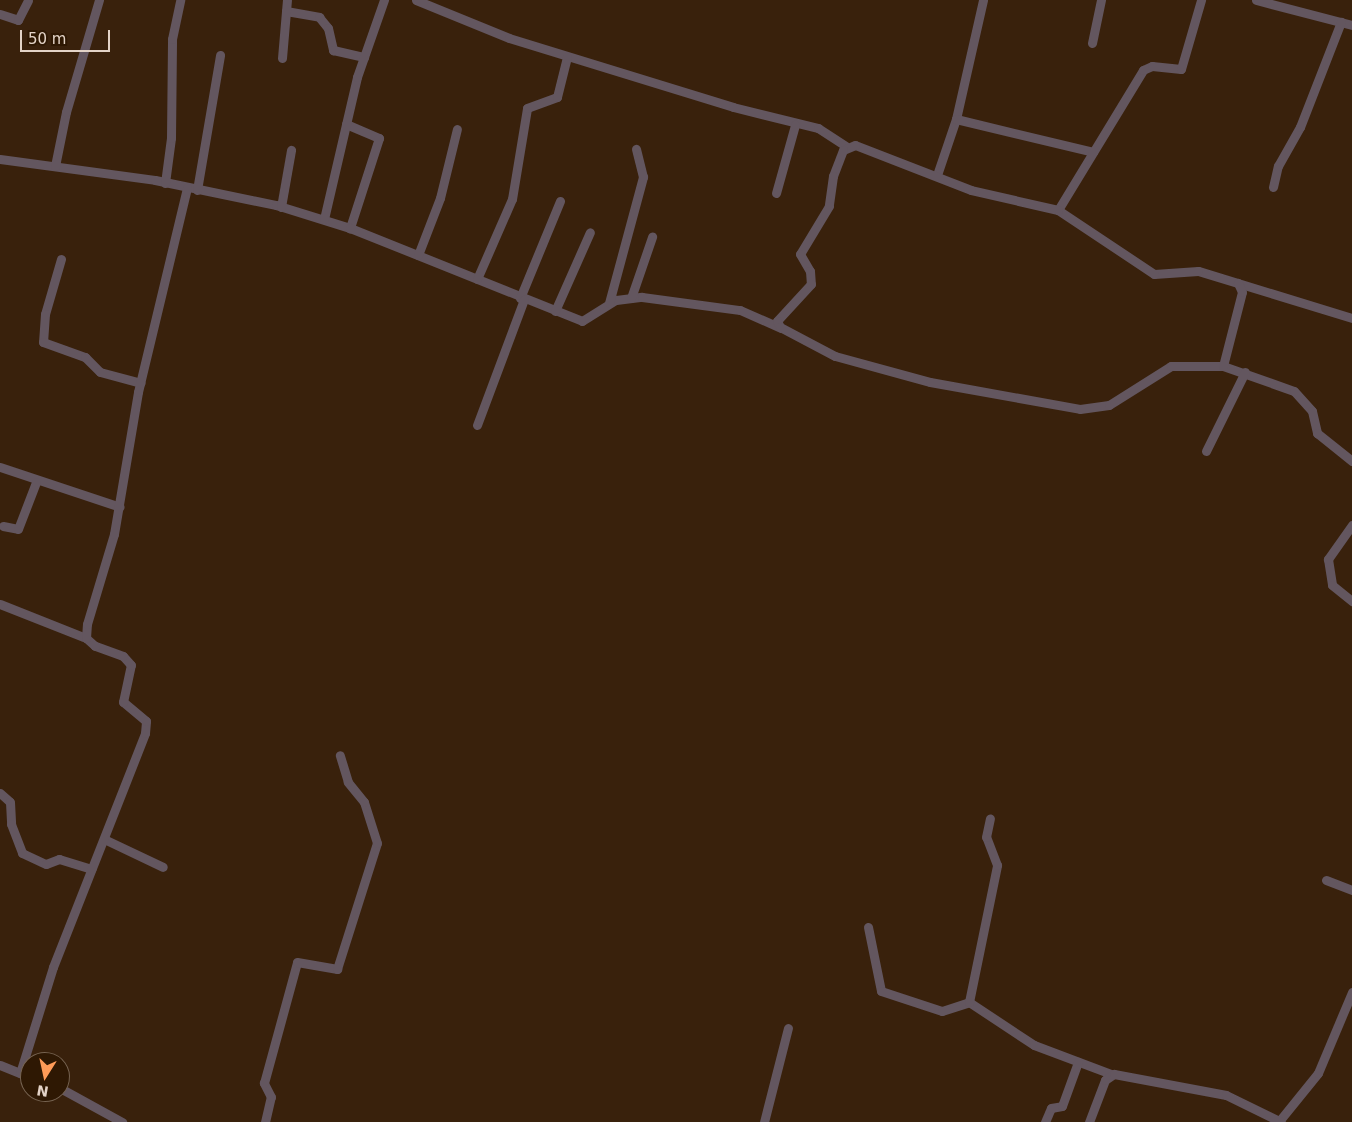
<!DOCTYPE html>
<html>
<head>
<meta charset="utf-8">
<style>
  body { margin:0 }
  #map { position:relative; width:1352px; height:1122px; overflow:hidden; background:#39210c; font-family:"DejaVu Sans",sans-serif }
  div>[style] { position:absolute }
  .minor>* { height:9px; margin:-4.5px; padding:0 4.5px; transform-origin:4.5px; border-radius:4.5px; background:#63565f }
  span { translate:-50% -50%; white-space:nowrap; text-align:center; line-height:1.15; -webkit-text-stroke:4px #2e1803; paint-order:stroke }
  .north { position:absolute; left:20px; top:1052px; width:50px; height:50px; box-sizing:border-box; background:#2e1803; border:1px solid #766351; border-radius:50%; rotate:190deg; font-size:14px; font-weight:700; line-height:20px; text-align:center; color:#e3d3c7 }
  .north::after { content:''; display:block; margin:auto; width:18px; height:22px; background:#fe9b58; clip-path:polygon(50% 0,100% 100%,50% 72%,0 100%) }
  .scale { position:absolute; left:20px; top:30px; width:90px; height:22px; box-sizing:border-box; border:2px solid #e3d3c7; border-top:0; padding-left:6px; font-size:15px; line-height:18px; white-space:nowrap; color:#e3d3c7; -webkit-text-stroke:4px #2e1803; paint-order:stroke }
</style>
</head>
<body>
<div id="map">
  <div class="minor">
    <i style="left:416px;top:0;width:100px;rotate:22.2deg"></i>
    <i style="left:509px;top:38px;width:234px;rotate:17.1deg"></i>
    <i style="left:733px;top:107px;width:88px;rotate:13.9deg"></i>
    <i style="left:818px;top:128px;width:33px;rotate:33deg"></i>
    <i style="left:1256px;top:0;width:99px;rotate:14.6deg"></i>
    <i style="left:286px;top:11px;width:34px;rotate:10deg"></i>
    <i style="left:319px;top:17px;width:14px;rotate:51deg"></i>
    <i style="left:328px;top:28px;width:23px;rotate:77deg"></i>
    <i style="left:333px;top:50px;width:32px;rotate:13deg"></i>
    <i style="left:0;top:14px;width:19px;rotate:18deg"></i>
    <i style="left:18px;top:20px;width:22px;rotate:-63deg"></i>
    <i style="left:1092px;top:43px;width:44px;rotate:-78.2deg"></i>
    <i style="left:282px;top:58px;width:58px;rotate:-85.1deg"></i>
    <i style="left:956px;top:119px;width:122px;rotate:-77.2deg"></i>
    <i style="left:346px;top:124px;width:36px;rotate:23deg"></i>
    <i style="left:379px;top:138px;width:95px;rotate:107.9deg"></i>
    <i style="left:0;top:159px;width:156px;rotate:7.7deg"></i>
    <i style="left:155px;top:180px;width:124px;rotate:11.7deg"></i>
    <i style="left:276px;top:205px;width:77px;rotate:17.3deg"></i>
    <i style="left:350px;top:228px;width:250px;rotate:21.8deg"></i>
    <i style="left:582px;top:321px;width:40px;rotate:-32deg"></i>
    <i style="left:616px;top:300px;width:26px;rotate:-7deg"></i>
    <i style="left:642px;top:297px;width:99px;rotate:7.6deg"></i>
    <i style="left:740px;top:310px;width:45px;rotate:23.7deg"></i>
    <i style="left:55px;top:166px;width:55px;rotate:-78.5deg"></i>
    <i style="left:66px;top:112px;width:117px;rotate:-73.6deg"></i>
    <i style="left:937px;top:175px;width:59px;rotate:-71.3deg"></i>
    <i style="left:956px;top:119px;width:141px;rotate:13.5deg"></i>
    <i style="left:165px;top:183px;width:45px;rotate:-82.4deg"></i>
    <i style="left:171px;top:138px;width:99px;rotate:-89.4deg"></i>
    <i style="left:172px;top:39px;width:40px;rotate:-78deg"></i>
    <i style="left:1273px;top:187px;width:22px;rotate:-77deg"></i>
    <i style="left:1278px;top:166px;width:45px;rotate:-60.6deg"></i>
    <i style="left:1300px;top:127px;width:113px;rotate:-68.7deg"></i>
    <i style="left:197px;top:190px;width:137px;rotate:-80.3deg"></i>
    <i style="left:776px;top:193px;width:71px;rotate:-74.4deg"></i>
    <i style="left:281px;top:207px;width:58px;rotate:-80deg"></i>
    <i style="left:1058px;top:210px;width:164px;rotate:-58.7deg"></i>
    <i style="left:1143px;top:70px;width:10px;rotate:-24deg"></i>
    <i style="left:1152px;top:66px;width:29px;rotate:6deg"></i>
    <i style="left:1181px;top:69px;width:72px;rotate:-73.8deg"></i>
    <i style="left:324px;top:219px;width:146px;rotate:-76.9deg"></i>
    <i style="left:357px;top:77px;width:82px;rotate:-70.7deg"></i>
    <i style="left:418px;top:255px;width:61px;rotate:-68.9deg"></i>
    <i style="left:440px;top:198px;width:71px;rotate:-76.2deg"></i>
    <i style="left:61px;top:259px;width:57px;rotate:106.2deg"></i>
    <i style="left:45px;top:314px;width:28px;rotate:94deg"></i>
    <i style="left:43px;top:342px;width:45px;rotate:19.7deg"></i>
    <i style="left:85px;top:357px;width:21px;rotate:45deg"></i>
    <i style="left:100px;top:372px;width:42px;rotate:15deg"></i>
    <i style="left:477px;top:279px;width:87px;rotate:-66.4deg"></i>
    <i style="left:512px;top:199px;width:92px;rotate:-80.6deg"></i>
    <i style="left:527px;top:108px;width:32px;rotate:-20deg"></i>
    <i style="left:557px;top:97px;width:41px;rotate:-76deg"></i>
    <i style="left:520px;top:298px;width:105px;rotate:-67.6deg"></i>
    <i style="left:631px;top:298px;width:65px;rotate:-71deg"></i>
    <i style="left:609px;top:303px;width:131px;rotate:-74.9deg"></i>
    <i style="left:643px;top:177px;width:29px;rotate:-104deg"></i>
    <i style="left:555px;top:311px;width:86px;rotate:-66.1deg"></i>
    <i style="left:1352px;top:318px;width:161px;rotate:-163deg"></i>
    <i style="left:1198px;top:271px;width:44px;rotate:176.1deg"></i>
    <i style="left:1154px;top:274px;width:115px;rotate:-146.3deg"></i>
    <i style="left:1058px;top:210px;width:89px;rotate:-167.1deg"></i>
    <i style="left:971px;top:190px;width:124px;rotate:-158.8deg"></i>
    <i style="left:855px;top:145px;width:13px;rotate:157deg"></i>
    <i style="left:843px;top:150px;width:28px;rotate:111deg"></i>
    <i style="left:833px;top:176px;width:30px;rotate:98deg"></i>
    <i style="left:829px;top:206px;width:56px;rotate:121.1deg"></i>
    <i style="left:800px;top:254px;width:20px;rotate:60deg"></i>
    <i style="left:810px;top:271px;width:13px;rotate:86deg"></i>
    <i style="left:811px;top:284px;width:50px;rotate:132.6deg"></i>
    <i style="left:777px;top:321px;width:7px;rotate:63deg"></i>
    <i style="left:780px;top:327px;width:62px;rotate:27.8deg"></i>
    <i style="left:835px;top:356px;width:98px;rotate:15.3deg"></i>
    <i style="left:930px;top:382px;width:152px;rotate:10.2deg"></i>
    <i style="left:1080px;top:409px;width:29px;rotate:-8deg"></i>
    <i style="left:1109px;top:405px;width:73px;rotate:-32.2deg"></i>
    <i style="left:1171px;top:366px;width:52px"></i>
    <i style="left:1223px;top:366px;width:75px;rotate:19.4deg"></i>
    <i style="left:1294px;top:391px;width:27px;rotate:48deg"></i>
    <i style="left:1312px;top:411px;width:23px;rotate:77deg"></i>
    <i style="left:1317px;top:433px;width:45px;rotate:38.7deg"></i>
    <i style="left:1223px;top:366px;width:76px;rotate:-75.6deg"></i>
    <i style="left:1242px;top:292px;width:10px;rotate:-114deg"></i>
    <i style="left:477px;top:425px;width:134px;rotate:-69.5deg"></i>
    <i style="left:1206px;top:451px;width:88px;rotate:-63.7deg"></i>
    <i style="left:0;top:467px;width:126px;rotate:18.4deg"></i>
    <i style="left:1352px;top:525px;width:42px;rotate:125.2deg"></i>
    <i style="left:1328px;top:559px;width:26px;rotate:81deg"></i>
    <i style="left:1332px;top:585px;width:26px;rotate:39deg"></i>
    <i style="left:3px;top:526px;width:15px;rotate:11deg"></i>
    <i style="left:18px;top:529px;width:50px;rotate:-69deg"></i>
    <i style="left:0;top:604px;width:92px;rotate:21.6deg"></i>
    <i style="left:0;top:793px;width:13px;rotate:42deg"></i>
    <i style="left:10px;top:802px;width:22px;rotate:87deg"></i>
    <i style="left:11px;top:824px;width:31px;rotate:69deg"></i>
    <i style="left:22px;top:853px;width:26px;rotate:25deg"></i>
    <i style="left:46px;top:864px;width:14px;rotate:-21deg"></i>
    <i style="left:59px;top:859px;width:34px;rotate:17deg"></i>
    <i style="left:104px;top:839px;width:65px;rotate:25.4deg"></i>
    <i style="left:1326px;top:880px;width:28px;rotate:21deg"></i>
    <i style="left:868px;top:927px;width:65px;rotate:78.5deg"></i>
    <i style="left:881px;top:991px;width:64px;rotate:18.2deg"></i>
    <i style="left:942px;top:1011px;width:28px;rotate:-18deg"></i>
    <i style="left:969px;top:1002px;width:78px;rotate:33.5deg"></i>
    <i style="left:1034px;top:1045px;width:82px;rotate:20.6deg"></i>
    <i style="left:969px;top:1002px;width:140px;rotate:-78.4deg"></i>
    <i style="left:997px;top:865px;width:30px;rotate:-111deg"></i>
    <i style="left:986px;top:837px;width:19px;rotate:-78deg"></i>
    <i style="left:0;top:1065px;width:32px;rotate:22deg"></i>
    <i style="left:20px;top:1073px;width:111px;rotate:-72.7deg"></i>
    <i style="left:53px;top:967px;width:251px;rotate:-68.5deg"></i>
    <i style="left:145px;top:733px;width:12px;rotate:-85deg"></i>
    <i style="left:146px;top:721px;width:30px;rotate:-140deg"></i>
    <i style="left:123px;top:702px;width:38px;rotate:-78deg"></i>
    <i style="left:131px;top:665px;width:12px;rotate:-132deg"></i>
    <i style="left:123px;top:656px;width:30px;rotate:-160deg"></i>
    <i style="left:95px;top:646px;width:12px;rotate:-138deg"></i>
    <i style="left:86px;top:638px;width:14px;rotate:-86deg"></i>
    <i style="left:87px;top:624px;width:94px;rotate:-73.3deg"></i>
    <i style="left:114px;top:534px;width:144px;rotate:-80.4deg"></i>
    <i style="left:138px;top:392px;width:210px;rotate:-76.5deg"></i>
    <i style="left:60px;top:1088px;width:71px;rotate:28.7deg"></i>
    <i style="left:1280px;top:1120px;width:60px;rotate:-51deg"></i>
    <i style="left:1318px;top:1073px;width:88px;rotate:-67.2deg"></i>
    <i style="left:265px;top:1122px;width:26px;rotate:-77deg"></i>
    <i style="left:271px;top:1097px;width:16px;rotate:-117deg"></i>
    <i style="left:264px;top:1083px;width:125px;rotate:-74.7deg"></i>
    <i style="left:297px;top:962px;width:41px;rotate:9.9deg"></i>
    <i style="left:337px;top:969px;width:132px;rotate:-72.4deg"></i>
    <i style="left:377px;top:843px;width:43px;rotate:-107.6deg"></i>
    <i style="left:364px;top:802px;width:26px;rotate:-129deg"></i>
    <i style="left:348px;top:782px;width:28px;rotate:-107deg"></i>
    <i style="left:764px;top:1122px;width:97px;rotate:-75.7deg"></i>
    <i style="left:1045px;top:1122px;width:15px;rotate:-67deg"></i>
    <i style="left:1051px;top:1108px;width:11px;rotate:-10deg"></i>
    <i style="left:1062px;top:1106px;width:47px;rotate:-70deg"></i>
    <i style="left:1089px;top:1122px;width:45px;rotate:-69.1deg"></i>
    <i style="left:1105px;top:1080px;width:11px;rotate:-34deg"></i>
    <i style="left:1114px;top:1074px;width:114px;rotate:10.6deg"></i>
    <i style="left:1226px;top:1095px;width:61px;rotate:26.1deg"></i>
  </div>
  <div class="north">N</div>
  <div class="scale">50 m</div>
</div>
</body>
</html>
